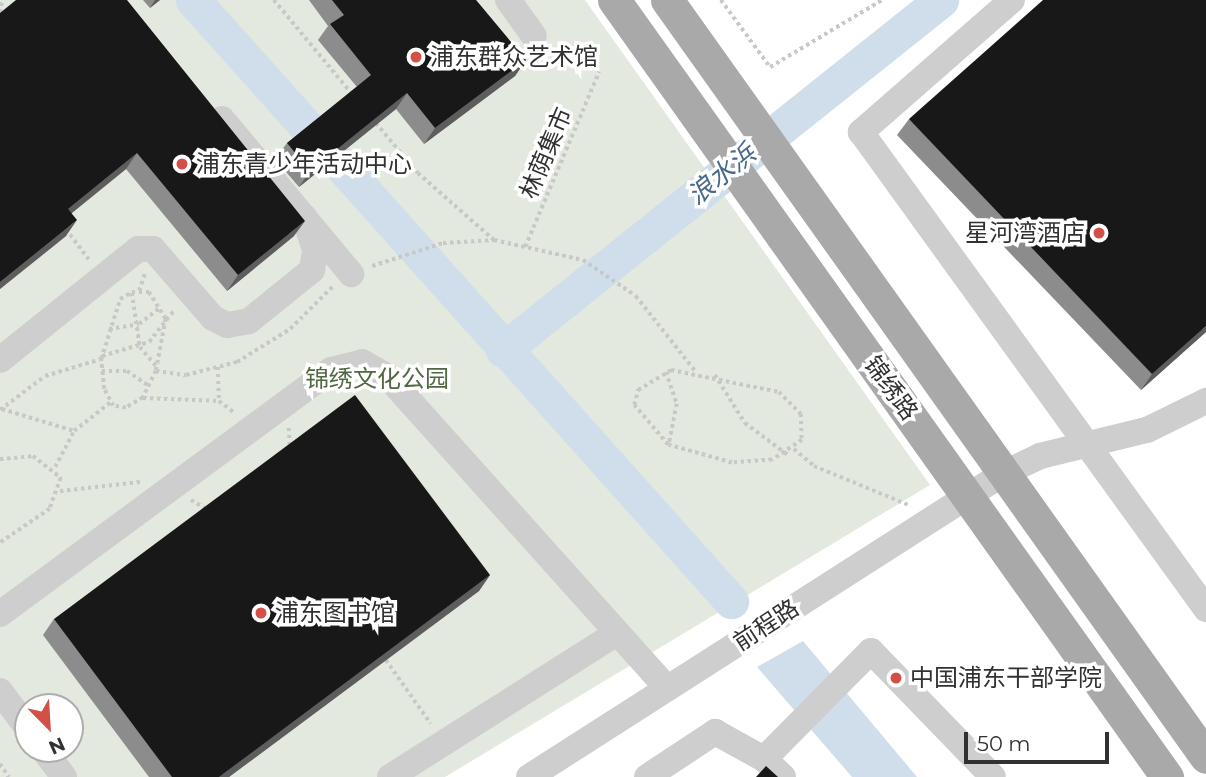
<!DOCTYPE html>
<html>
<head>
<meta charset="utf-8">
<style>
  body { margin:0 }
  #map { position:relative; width:1206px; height:777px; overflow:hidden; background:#fff; font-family:Montserrat,"Noto Sans SC",sans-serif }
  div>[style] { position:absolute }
  .green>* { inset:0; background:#e3e9de }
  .water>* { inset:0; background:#d0ddea }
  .river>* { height:35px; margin:-17.5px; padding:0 17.5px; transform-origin:17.5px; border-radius:17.5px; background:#d0ddea }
  .path>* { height:3.5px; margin-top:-1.75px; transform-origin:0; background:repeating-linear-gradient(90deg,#c8c8c8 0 3.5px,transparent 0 7px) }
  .minor>* { height:26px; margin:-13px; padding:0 13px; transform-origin:13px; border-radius:13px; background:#cecece }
  .major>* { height:33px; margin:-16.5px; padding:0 16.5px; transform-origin:16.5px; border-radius:16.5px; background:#a9a9a9 }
  .wall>* { inset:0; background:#8c8c8c }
  .shaded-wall>* { inset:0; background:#5d5d5d }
  .building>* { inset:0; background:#181818 }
  .dots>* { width:19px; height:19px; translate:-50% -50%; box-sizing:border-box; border:4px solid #fff; border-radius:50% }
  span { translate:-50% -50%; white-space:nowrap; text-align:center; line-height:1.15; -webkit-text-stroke:7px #fff; paint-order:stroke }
  .poi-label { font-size:24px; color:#313131 }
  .left { translate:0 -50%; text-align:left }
  .right { translate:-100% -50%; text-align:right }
  .street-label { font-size:24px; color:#313131 }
  .park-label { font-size:24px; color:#506943 }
  .water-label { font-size:26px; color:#47698b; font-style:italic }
  .north { position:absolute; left:14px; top:693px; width:70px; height:70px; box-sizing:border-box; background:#fff; border:2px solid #adadad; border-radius:50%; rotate:156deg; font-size:19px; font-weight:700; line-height:28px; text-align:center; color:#313131 }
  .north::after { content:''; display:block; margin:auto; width:24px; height:32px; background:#d35049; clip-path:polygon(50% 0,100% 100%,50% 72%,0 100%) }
  .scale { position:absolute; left:964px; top:732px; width:145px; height:32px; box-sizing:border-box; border:4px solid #313131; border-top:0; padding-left:9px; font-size:21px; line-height:24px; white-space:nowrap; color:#313131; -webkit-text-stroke:5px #fff; paint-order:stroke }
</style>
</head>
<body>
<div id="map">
  <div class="green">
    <i style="clip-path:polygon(evenodd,0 0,585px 0,930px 485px,445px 777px,0 777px,0 0,28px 707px,70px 707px,70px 749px,28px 749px,28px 707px)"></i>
  </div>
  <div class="water">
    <i style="clip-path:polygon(803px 641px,917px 777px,852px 777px,757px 667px)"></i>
  </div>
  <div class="river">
    <i style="left:193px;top:0;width:807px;rotate:48.17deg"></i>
    <i style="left:503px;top:350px;width:561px;rotate:-38.63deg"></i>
  </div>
  <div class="path">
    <i style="left:274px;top:0;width:124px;rotate:50.3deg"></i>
    <i style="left:721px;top:0;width:83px;rotate:53.8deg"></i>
    <i style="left:770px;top:67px;width:131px;rotate:-30.9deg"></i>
    <i style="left:0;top:13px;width:13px;rotate:-81deg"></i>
    <i style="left:376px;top:123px;width:65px;rotate:50deg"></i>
    <i style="left:418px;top:173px;width:101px;rotate:41.4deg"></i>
    <i style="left:66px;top:229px;width:38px;rotate:53deg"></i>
    <i style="left:525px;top:247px;width:190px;rotate:-67.1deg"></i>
    <i style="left:372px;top:266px;width:75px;rotate:-17.9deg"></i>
    <i style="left:443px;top:243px;width:51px;rotate:-3.4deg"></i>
    <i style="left:494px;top:240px;width:91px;rotate:12.7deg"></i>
    <i style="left:583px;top:260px;width:64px;rotate:34.2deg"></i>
    <i style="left:636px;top:296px;width:97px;rotate:51.7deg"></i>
    <i style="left:139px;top:291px;width:19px;rotate:-72deg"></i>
    <i style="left:132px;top:292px;width:17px"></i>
    <i style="left:149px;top:292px;width:32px;rotate:58deg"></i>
    <i style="left:166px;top:319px;width:53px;rotate:100.9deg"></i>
    <i style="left:156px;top:371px;width:30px;rotate:116deg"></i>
    <i style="left:143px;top:398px;width:20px;rotate:150deg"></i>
    <i style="left:126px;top:408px;width:13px;rotate:-171deg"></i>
    <i style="left:113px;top:406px;width:19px;rotate:-118deg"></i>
    <i style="left:104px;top:389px;width:30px;rotate:-96deg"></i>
    <i style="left:101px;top:359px;width:63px;rotate:-72.4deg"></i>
    <i style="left:120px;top:299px;width:14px;rotate:-30deg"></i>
    <i style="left:132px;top:293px;width:55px;rotate:81.6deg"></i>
    <i style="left:140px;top:347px;width:26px;rotate:50deg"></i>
    <i style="left:109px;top:329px;width:30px;rotate:-9deg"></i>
    <i style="left:139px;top:324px;width:28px;rotate:-38deg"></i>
    <i style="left:102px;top:356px;width:49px;rotate:-16.6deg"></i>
    <i style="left:149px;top:342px;width:42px;rotate:-51.8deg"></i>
    <i style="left:218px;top:367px;width:34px;rotate:88deg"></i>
    <i style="left:219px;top:401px;width:20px;rotate:37deg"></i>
    <i style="left:671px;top:370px;width:110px;rotate:11.5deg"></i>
    <i style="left:779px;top:392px;width:31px;rotate:45deg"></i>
    <i style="left:801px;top:414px;width:26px;rotate:88deg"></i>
    <i style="left:802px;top:440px;width:36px;rotate:146deg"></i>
    <i style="left:772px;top:460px;width:40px;rotate:175.7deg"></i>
    <i style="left:732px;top:463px;width:66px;rotate:-164.3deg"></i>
    <i style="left:668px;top:445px;width:52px;rotate:-130.4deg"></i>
    <i style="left:634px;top:405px;width:16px;rotate:-75deg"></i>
    <i style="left:638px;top:390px;width:39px;rotate:-31deg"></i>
    <i style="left:102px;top:371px;width:25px"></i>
    <i style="left:127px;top:371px;width:27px;rotate:34deg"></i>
    <i style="left:156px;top:371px;width:30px;rotate:8deg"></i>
    <i style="left:186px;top:375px;width:53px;rotate:-14.3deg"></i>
    <i style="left:237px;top:362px;width:62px;rotate:-31.9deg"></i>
    <i style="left:290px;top:329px;width:62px;rotate:-45deg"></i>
    <i style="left:666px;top:372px;width:34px;rotate:71deg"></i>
    <i style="left:677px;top:404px;width:41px;rotate:101.3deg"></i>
    <i style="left:715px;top:375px;width:57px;rotate:58deg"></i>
    <i style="left:745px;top:423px;width:54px;rotate:36.7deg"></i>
    <i style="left:143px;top:398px;width:76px;rotate:2.3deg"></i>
    <i style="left:2px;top:409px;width:75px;rotate:17deg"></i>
    <i style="left:0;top:410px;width:56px;rotate:-37.1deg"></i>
    <i style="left:45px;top:376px;width:59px;rotate:-16.9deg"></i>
    <i style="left:289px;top:428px;width:17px;rotate:87deg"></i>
    <i style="left:794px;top:449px;width:26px;rotate:40deg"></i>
    <i style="left:814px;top:466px;width:105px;rotate:22.4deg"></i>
    <i style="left:0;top:459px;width:33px;rotate:-5deg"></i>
    <i style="left:33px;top:456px;width:36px;rotate:38deg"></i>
    <i style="left:61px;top:478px;width:33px;rotate:110deg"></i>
    <i style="left:50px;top:509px;width:60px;rotate:145.8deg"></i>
    <i style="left:55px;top:467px;width:41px;rotate:-62.2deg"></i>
    <i style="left:74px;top:431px;width:47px;rotate:-38.1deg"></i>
    <i style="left:60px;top:491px;width:81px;rotate:-6.4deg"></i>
    <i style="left:191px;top:500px;width:16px;rotate:30deg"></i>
    <i style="left:386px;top:660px;width:78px;rotate:54.9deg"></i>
    <i style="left:0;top:764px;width:16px;rotate:55deg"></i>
  </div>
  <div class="minor">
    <i style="left:508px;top:0;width:44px;rotate:54.2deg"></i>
    <i style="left:1012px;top:0;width:201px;rotate:138.8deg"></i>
    <i style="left:861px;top:132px;width:589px;rotate:54.12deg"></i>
    <i style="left:222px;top:119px;width:202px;rotate:50.2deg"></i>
    <i style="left:0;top:360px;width:177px;rotate:-38.8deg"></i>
    <i style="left:138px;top:249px;width:15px"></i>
    <i style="left:153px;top:249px;width:91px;rotate:49deg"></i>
    <i style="left:213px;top:318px;width:16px;rotate:27deg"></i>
    <i style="left:227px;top:325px;width:22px;rotate:-10deg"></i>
    <i style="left:249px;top:321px;width:81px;rotate:-39deg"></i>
    <i style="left:312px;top:270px;width:20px;rotate:-81deg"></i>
    <i style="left:315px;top:250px;width:35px;rotate:-108deg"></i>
    <i style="left:0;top:614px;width:411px;rotate:-36.4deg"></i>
    <i style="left:331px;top:370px;width:32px;rotate:-14deg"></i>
    <i style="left:362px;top:362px;width:30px;rotate:30deg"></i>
    <i style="left:388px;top:377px;width:418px;rotate:48.1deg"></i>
    <i style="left:0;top:691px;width:47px;rotate:53.6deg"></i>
    <i style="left:43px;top:749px;width:35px;rotate:53deg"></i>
    <i style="left:764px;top:759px;width:152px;rotate:-45.3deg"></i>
    <i style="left:871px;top:651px;width:175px;rotate:45.9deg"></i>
    <i style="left:390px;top:777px;width:269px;rotate:-32.4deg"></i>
    <i style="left:529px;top:777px;width:564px;rotate:-32.62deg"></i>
    <i style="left:1004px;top:473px;width:40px;rotate:-25deg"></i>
    <i style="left:1040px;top:456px;width:110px;rotate:-13.7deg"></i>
    <i style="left:1147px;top:430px;width:66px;rotate:-26.2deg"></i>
    <i style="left:647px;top:777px;width:82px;rotate:-33.5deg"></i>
    <i style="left:715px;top:732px;width:56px;rotate:28.9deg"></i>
    <i style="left:764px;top:759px;width:26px;rotate:43deg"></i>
  </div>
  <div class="major">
    <i style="left:614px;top:0;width:954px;rotate:54.56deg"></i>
    <i style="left:667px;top:0;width:929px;rotate:54.55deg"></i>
  </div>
  <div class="wall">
    <i style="clip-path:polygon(143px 0,160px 0,150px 8px)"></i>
    <i style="clip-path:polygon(309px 0,476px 0,526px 60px,515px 76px,424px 144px,396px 109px,299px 187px,275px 159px,287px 143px,357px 87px,318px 40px,328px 26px)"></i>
    <i style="clip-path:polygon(0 13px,294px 236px,227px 291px,126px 169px,72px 213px,66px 236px,0 289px)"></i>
    <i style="clip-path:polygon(909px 119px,1206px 332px,1141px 390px,897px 135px)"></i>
    <i style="clip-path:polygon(490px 575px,479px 591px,229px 777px,149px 777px,43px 635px,54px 619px)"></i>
  </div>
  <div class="shaded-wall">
    <i style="clip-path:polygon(155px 0,160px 0,150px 8px)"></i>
    <i style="clip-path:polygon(526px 60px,515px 76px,424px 144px,435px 128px)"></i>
    <i style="clip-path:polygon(407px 93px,396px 109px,299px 187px,310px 171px)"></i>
    <i style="clip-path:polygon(137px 153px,126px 169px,57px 225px,68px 209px)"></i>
    <i style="clip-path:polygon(77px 220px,66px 236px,0 289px,0 282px)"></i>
    <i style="clip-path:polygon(305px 221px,294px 236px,227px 291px,238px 275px)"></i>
    <i style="clip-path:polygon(1206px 326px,1206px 332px,1141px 390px,1152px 374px)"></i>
    <i style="clip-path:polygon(490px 575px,479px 591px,229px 777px,219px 777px)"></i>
  </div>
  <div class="building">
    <i style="clip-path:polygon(16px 0,127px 0,305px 221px,238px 275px,137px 153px,68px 209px,77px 220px,0 282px,0 13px)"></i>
    <i style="clip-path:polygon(332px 0,476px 0,526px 60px,435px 128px,407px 93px,310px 171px,287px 143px,371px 75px,330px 24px,344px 15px)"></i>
    <i style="clip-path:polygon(1043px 0,1206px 0,1206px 326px,1152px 374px,909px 119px)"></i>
    <i style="clip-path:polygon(355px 395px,490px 575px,219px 777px,172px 777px,54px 619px)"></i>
    <i style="clip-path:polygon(766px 766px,778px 777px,756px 777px)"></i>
  </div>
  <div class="dots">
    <i style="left:416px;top:57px;background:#d35049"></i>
    <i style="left:182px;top:164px;background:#d35049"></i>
    <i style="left:1099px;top:233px;background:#d35049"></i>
    <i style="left:261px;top:613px;background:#d35049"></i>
    <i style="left:896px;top:678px;background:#d35049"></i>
  </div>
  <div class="poi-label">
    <span class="left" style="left:430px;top:57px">浦东群众艺术馆</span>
    <span class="left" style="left:196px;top:164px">浦东青少年活动中心</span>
    <span class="right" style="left:1085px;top:233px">星河湾酒店</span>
    <span class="left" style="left:275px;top:613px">浦东图书馆</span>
    <span class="left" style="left:910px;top:678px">中国浦东干部学院</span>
  </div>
  <div class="street-label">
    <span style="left:546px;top:153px;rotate:-67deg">林荫集市</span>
    <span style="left:891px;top:388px;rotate:54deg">锦绣路</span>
    <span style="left:766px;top:625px;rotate:-33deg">前程路</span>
  </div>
  <div class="park-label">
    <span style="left:377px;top:379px">锦绣文化公园</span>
  </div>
  <div class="water-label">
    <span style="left:722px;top:175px;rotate:-39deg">浪水浜</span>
  </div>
  <div class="north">N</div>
  <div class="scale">50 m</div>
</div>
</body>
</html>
